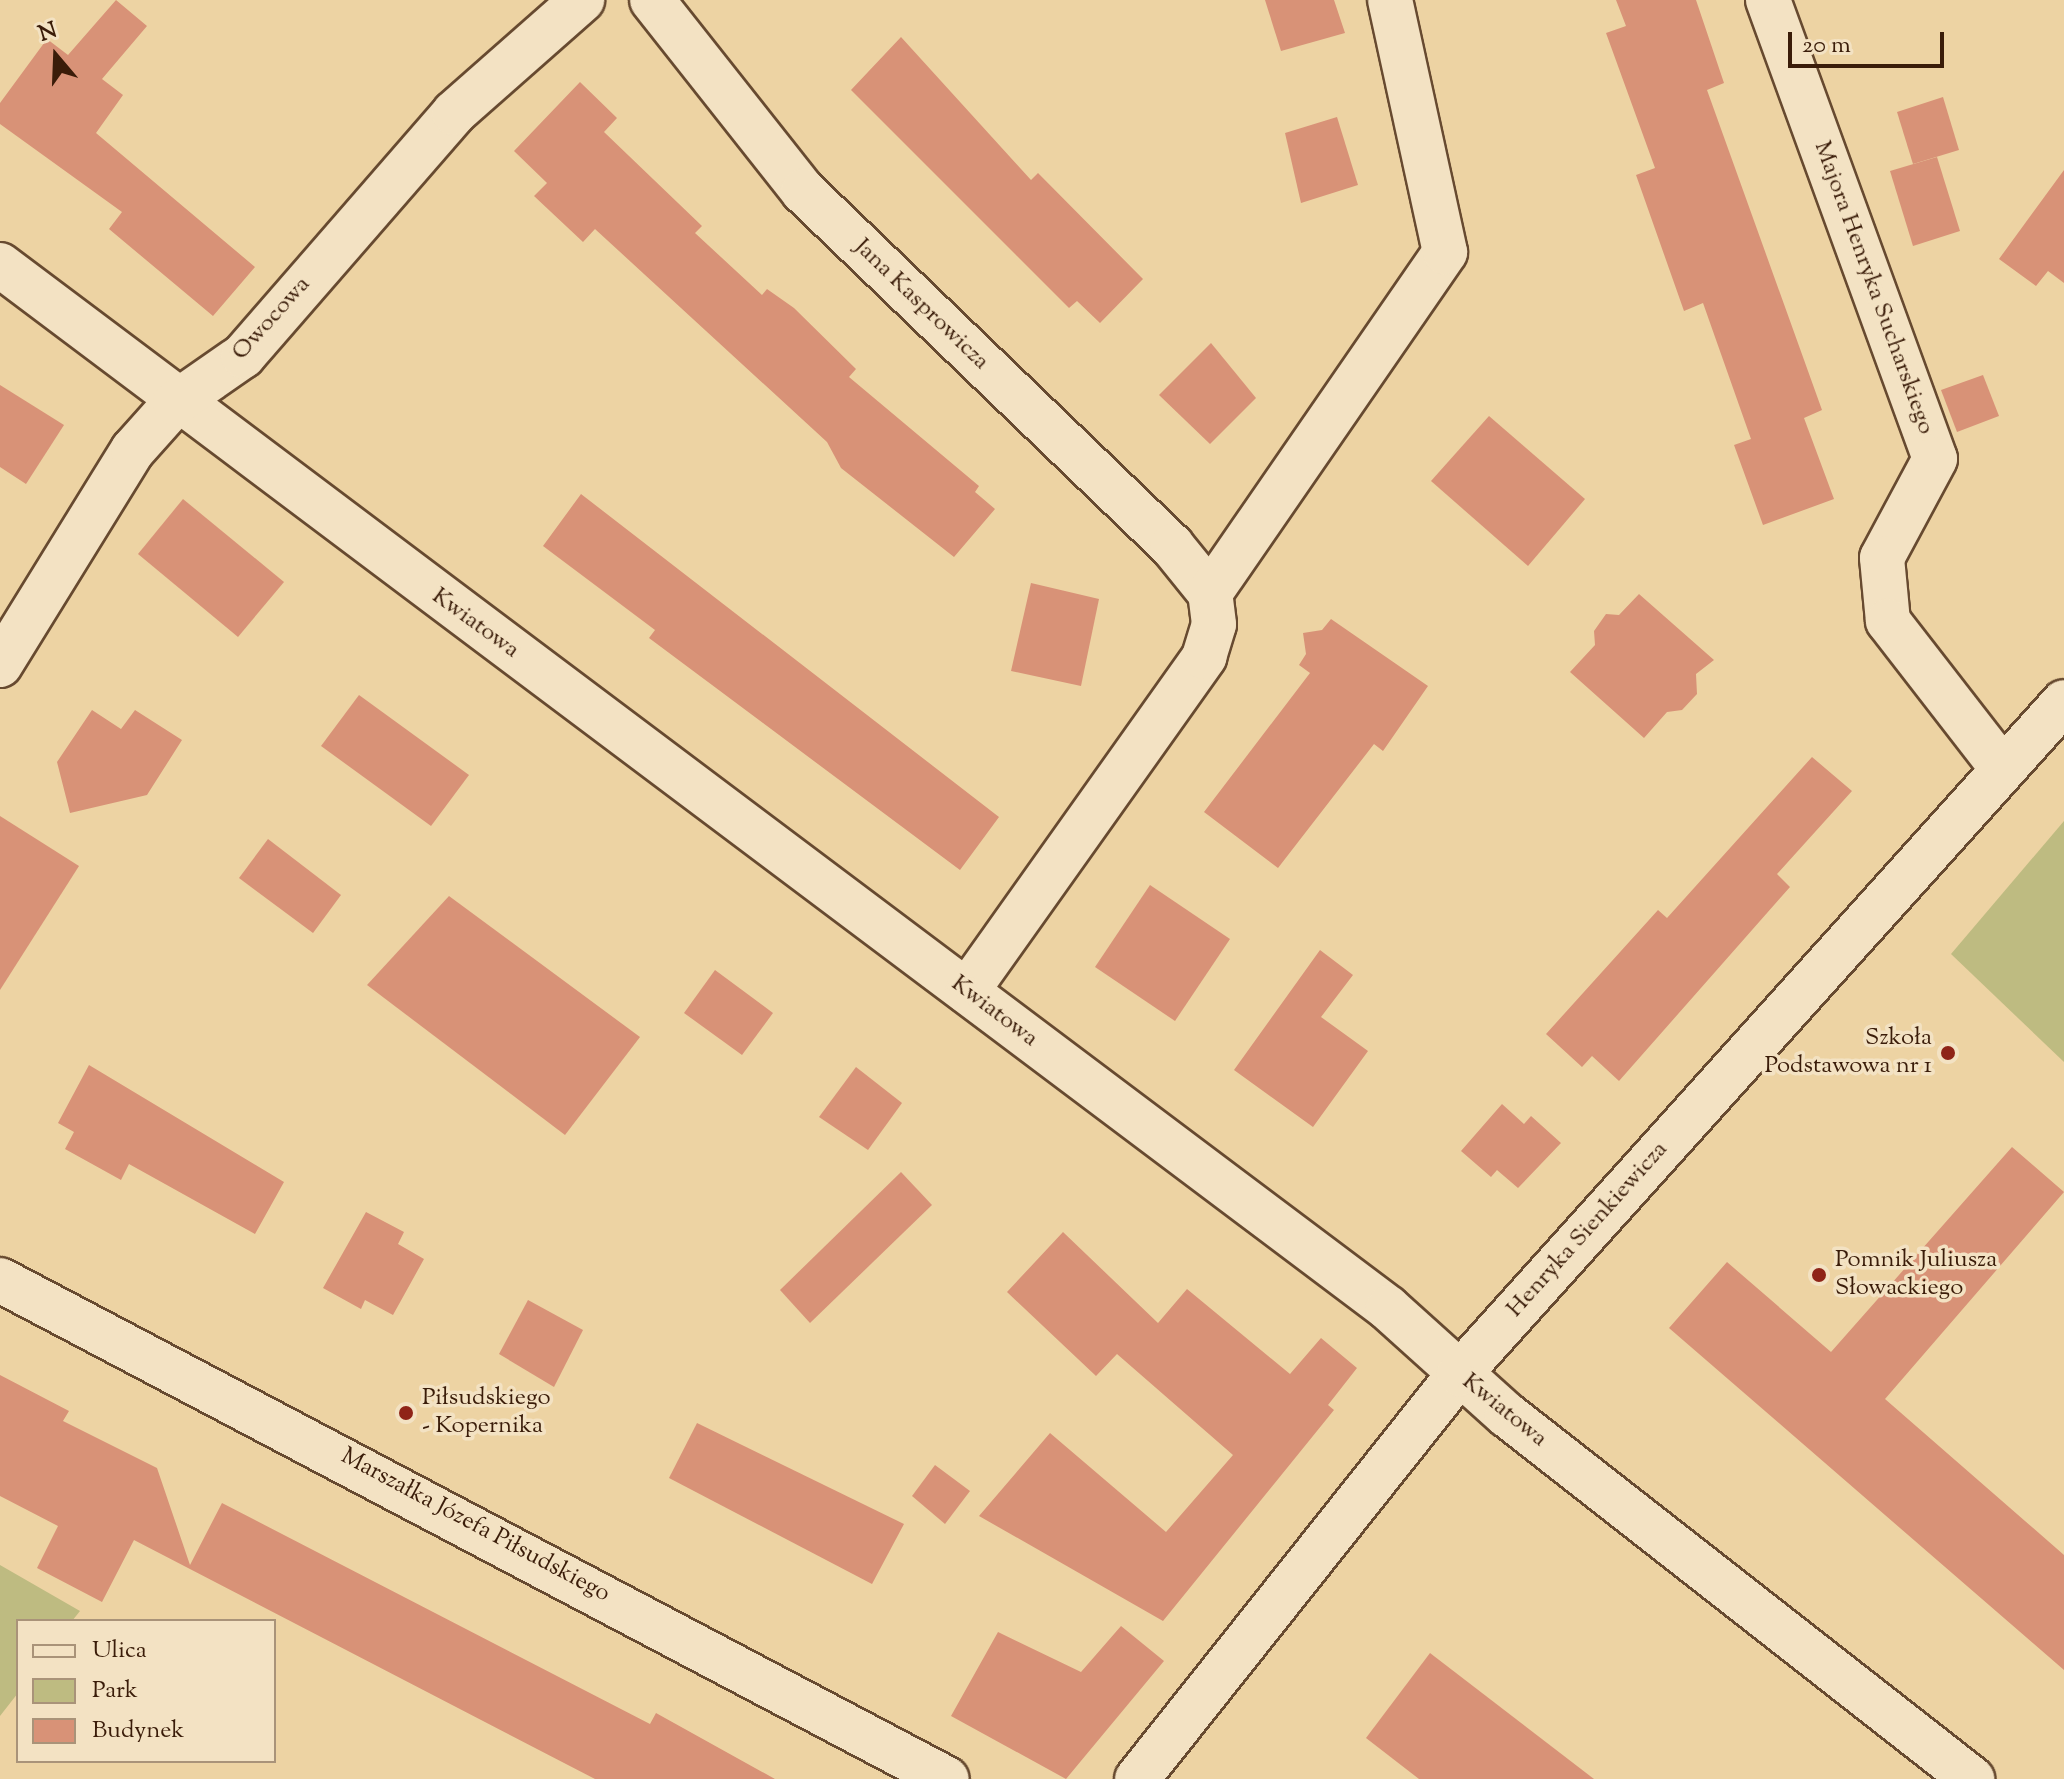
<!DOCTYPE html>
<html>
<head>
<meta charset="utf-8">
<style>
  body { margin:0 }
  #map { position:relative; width:2064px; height:1779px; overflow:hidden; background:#edd3a3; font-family:"Sorts Mill Goudy",serif }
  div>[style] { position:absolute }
  .green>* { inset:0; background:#bebb81 }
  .building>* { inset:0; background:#d89277 }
  .roads { filter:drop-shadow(2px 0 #674a30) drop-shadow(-2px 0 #674a30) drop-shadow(0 2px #674a30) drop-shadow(0 -2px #674a30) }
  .minor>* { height:44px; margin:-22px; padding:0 22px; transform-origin:22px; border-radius:22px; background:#f3e2c3 }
  .tertiary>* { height:44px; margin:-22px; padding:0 22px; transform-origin:22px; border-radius:22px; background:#f3e2c3 }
  .dots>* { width:22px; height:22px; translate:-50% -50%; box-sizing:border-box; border:4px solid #f3e2c3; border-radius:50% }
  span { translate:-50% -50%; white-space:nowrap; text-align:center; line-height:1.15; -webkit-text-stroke:7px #f3e2c3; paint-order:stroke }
  .street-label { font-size:24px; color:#3a1c09 }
  .poi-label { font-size:24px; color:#3a1c09 }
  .right { translate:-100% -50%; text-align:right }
  .left { translate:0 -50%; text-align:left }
  .legend { position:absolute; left:16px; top:1619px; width:260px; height:144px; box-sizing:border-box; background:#f3e2c3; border:2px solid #a99379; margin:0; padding:10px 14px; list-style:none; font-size:24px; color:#3a1c09 }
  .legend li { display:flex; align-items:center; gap:16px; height:40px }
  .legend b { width:40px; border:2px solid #a99379 }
  .north { position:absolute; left:16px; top:16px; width:80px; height:80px; -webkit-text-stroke:6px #f3e2c3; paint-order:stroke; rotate:341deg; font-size:22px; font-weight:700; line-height:32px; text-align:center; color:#3a1c09 }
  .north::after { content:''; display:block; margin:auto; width:28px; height:36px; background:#3a1c09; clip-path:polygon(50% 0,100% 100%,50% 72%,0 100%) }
  .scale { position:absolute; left:1788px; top:32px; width:156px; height:36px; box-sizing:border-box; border:4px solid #3a1c09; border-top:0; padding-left:10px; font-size:24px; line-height:28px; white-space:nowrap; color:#3a1c09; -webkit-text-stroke:6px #f3e2c3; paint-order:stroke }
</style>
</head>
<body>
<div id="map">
  <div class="green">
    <i style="clip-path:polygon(2064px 821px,2064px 1062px,1951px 954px)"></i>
    <i style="clip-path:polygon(0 1565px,80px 1611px,72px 1621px,18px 1621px,18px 1693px,0 1716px)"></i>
  </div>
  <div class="building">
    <i style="clip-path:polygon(116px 0,147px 26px,102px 79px,123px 95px,96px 133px,255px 267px,213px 316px,109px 229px,122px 212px,0 124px,0 103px,47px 39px,68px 55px)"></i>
    <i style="clip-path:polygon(1265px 0,1334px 0,1345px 33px,1281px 51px)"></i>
    <i style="clip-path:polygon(1616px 0,1696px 0,1724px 83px,1707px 90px,1822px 410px,1804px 418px,1834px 499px,1763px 525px,1734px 445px,1751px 439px,1703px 303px,1684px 311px,1636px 175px,1655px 168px,1606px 33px,1626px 26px)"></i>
    <i style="clip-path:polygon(901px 37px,1031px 180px,1038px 173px,1143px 279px,1100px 323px,1077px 301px,1069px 308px,851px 90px)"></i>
    <i style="clip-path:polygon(580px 82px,617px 118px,604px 132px,702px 226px,695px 233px,762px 295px,767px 289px,794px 308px,856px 369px,849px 377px,979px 486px,975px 492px,995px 509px,954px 557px,841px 468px,827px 442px,595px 229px,583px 242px,534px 196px,547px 183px,514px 151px)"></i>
    <i style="clip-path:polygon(1943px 97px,1959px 150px,1913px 164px,1897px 112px)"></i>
    <i style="clip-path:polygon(1337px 117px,1358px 185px,1301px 203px,1285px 133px)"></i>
    <i style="clip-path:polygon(1937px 157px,1960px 231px,1913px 246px,1890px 171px)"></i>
    <i style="clip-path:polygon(2064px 170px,2064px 283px,2048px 271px,2036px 286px,1999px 259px)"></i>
    <i style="clip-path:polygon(1211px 343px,1256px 398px,1210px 444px,1159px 395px)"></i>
    <i style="clip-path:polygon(1983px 375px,1999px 416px,1957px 432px,1941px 390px)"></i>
    <i style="clip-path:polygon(0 385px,64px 425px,26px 484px,0 467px)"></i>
    <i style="clip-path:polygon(1489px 416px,1585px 499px,1528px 566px,1431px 481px)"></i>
    <i style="clip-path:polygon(581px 494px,999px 817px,960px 870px,649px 638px,655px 630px,543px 546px)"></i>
    <i style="clip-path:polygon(183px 499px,284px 582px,238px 637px,138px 554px)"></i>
    <i style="clip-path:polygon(1031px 583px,1099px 599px,1081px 686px,1011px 671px)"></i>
    <i style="clip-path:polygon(1639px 594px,1714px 660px,1696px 674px,1697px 694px,1682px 710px,1667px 712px,1644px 738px,1570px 672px,1595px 645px,1594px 631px,1606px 614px,1619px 615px)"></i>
    <i style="clip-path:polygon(1331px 619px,1428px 686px,1383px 751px,1374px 744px,1278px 868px,1204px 812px,1310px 673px,1299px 665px,1306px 654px,1303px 633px,1322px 630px)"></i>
    <i style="clip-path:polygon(359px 695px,469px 775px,431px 826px,321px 746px)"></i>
    <i style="clip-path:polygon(92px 710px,121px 729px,135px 710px,182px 740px,147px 795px,70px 813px,57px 762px)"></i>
    <i style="clip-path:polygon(1812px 757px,1852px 791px,1777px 874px,1790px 887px,1619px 1081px,1592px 1056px,1582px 1067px,1546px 1034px,1658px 910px,1667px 918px)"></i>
    <i style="clip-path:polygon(0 816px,79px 866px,0 990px)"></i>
    <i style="clip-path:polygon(268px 839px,341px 895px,313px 933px,239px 878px)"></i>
    <i style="clip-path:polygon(1150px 885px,1230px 939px,1175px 1021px,1095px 967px)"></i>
    <i style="clip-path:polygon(449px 896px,640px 1037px,565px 1135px,367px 985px)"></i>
    <i style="clip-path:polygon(1320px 950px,1353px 975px,1321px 1017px,1368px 1051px,1313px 1127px,1234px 1070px)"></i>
    <i style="clip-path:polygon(715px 970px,773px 1013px,742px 1055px,684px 1013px)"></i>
    <i style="clip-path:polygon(89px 1065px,284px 1182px,255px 1234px,129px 1164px,121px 1180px,65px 1149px,74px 1132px,58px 1123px)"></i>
    <i style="clip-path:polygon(856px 1067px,902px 1103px,868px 1150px,819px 1117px)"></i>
    <i style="clip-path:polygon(1502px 1104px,1524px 1124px,1531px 1116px,1561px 1143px,1518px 1188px,1497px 1170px,1491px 1177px,1461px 1151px)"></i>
    <i style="clip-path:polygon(2012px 1147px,2064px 1192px,1885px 1399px,2064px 1555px,2064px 1670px,1669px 1328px,1727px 1262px,1831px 1352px)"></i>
    <i style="clip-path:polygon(901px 1172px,932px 1205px,810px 1323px,780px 1290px)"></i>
    <i style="clip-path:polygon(366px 1212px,404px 1232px,398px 1244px,424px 1259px,393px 1315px,365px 1300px,361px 1309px,323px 1288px)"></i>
    <i style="clip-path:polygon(1063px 1232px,1158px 1323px,1187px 1289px,1290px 1374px,1321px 1338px,1357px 1368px,1328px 1405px,1334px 1410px,1163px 1621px,979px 1516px,1050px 1433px,1166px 1532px,1233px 1455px,1117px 1354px,1096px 1376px,1007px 1292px)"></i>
    <i style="clip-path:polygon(528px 1300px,583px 1330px,554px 1387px,499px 1354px)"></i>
    <i style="clip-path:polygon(0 1375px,69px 1411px,63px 1421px,157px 1468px,190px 1565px,222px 1503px,650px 1724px,656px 1713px,775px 1779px,595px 1779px,134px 1540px,102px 1602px,37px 1568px,58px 1526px,0 1496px)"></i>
    <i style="clip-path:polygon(697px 1423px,904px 1524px,872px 1584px,669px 1478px)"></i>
    <i style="clip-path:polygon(935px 1465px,970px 1491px,945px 1524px,912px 1496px)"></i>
    <i style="clip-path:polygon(1121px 1626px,1164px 1661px,1066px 1779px,951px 1716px,998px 1632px,1081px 1672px)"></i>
    <i style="clip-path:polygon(1430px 1653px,1594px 1779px,1419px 1779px,1366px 1738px)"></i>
  </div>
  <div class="roads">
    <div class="minor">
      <i style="left:652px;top:0;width:243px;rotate:51.7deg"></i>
      <i style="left:803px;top:191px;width:512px;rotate:43.89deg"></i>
      <i style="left:1172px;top:546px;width:60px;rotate:51deg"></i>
      <i style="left:1768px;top:0;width:488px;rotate:70deg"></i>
      <i style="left:1935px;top:459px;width:112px;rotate:118.2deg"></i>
      <i style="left:1882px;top:558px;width:63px;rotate:84.6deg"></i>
      <i style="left:1888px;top:621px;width:187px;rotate:52.2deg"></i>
      <i style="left:0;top:265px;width:1736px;rotate:36.92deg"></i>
      <i style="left:1388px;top:1308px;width:160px;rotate:42deg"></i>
      <i style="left:1507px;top:1415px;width:591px;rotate:38.05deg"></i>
      <i style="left:0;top:665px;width:253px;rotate:-58.3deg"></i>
      <i style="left:133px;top:450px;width:63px;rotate:-48.2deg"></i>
      <i style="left:175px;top:403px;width:83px;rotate:-34.7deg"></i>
      <i style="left:243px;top:356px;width:322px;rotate:-49deg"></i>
      <i style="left:454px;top:113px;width:171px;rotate:-41.4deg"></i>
      <i style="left:967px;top:991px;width:410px;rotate:-54.6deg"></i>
      <i style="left:1204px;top:657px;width:34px;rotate:-73deg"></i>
      <i style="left:1214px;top:624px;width:31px;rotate:-97deg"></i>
      <i style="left:1210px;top:593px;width:414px;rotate:-55.4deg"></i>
      <i style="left:1445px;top:252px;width:258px;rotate:-102.3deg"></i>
      <i style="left:1137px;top:1779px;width:517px;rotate:-51.51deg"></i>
      <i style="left:1459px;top:1374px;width:904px;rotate:-48deg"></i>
    </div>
    <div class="tertiary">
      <i style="left:0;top:1280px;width:1070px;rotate:27.79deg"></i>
    </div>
  </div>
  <div class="dots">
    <i style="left:1948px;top:1053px;background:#8f2418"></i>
    <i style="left:1819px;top:1275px;background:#8f2418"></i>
    <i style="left:406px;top:1413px;background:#8f2418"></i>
  </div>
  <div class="street-label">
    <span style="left:1873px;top:288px;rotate:70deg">Majora Henryka Sucharskiego</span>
    <span style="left:921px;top:305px;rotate:44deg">Jana Kasprowicza</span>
    <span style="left:272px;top:319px;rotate:-48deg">Owocowa</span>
    <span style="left:475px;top:624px;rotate:36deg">Kwiatowa</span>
    <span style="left:994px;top:1012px;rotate:37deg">Kwiatowa</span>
    <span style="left:1588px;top:1230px;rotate:-48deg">Henryka Sienkiewicza</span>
    <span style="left:1504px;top:1411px;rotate:39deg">Kwiatowa</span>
    <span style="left:475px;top:1526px;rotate:28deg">Marszałka Józefa Piłsudskiego</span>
  </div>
  <div class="poi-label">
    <span class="right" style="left:1932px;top:1053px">Szkoła<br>Podstawowa nr 1</span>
    <span class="left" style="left:1835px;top:1275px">Pomnik Juliusza<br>Słowackiego</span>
    <span class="left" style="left:422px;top:1413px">Piłsudskiego<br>- Kopernika</span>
  </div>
  <ul class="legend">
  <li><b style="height:10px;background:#f3e2c3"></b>Ulica</li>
  <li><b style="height:22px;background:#bebb81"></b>Park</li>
  <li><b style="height:22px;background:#d89277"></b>Budynek</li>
  </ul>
  <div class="north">N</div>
  <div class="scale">20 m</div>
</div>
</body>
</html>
